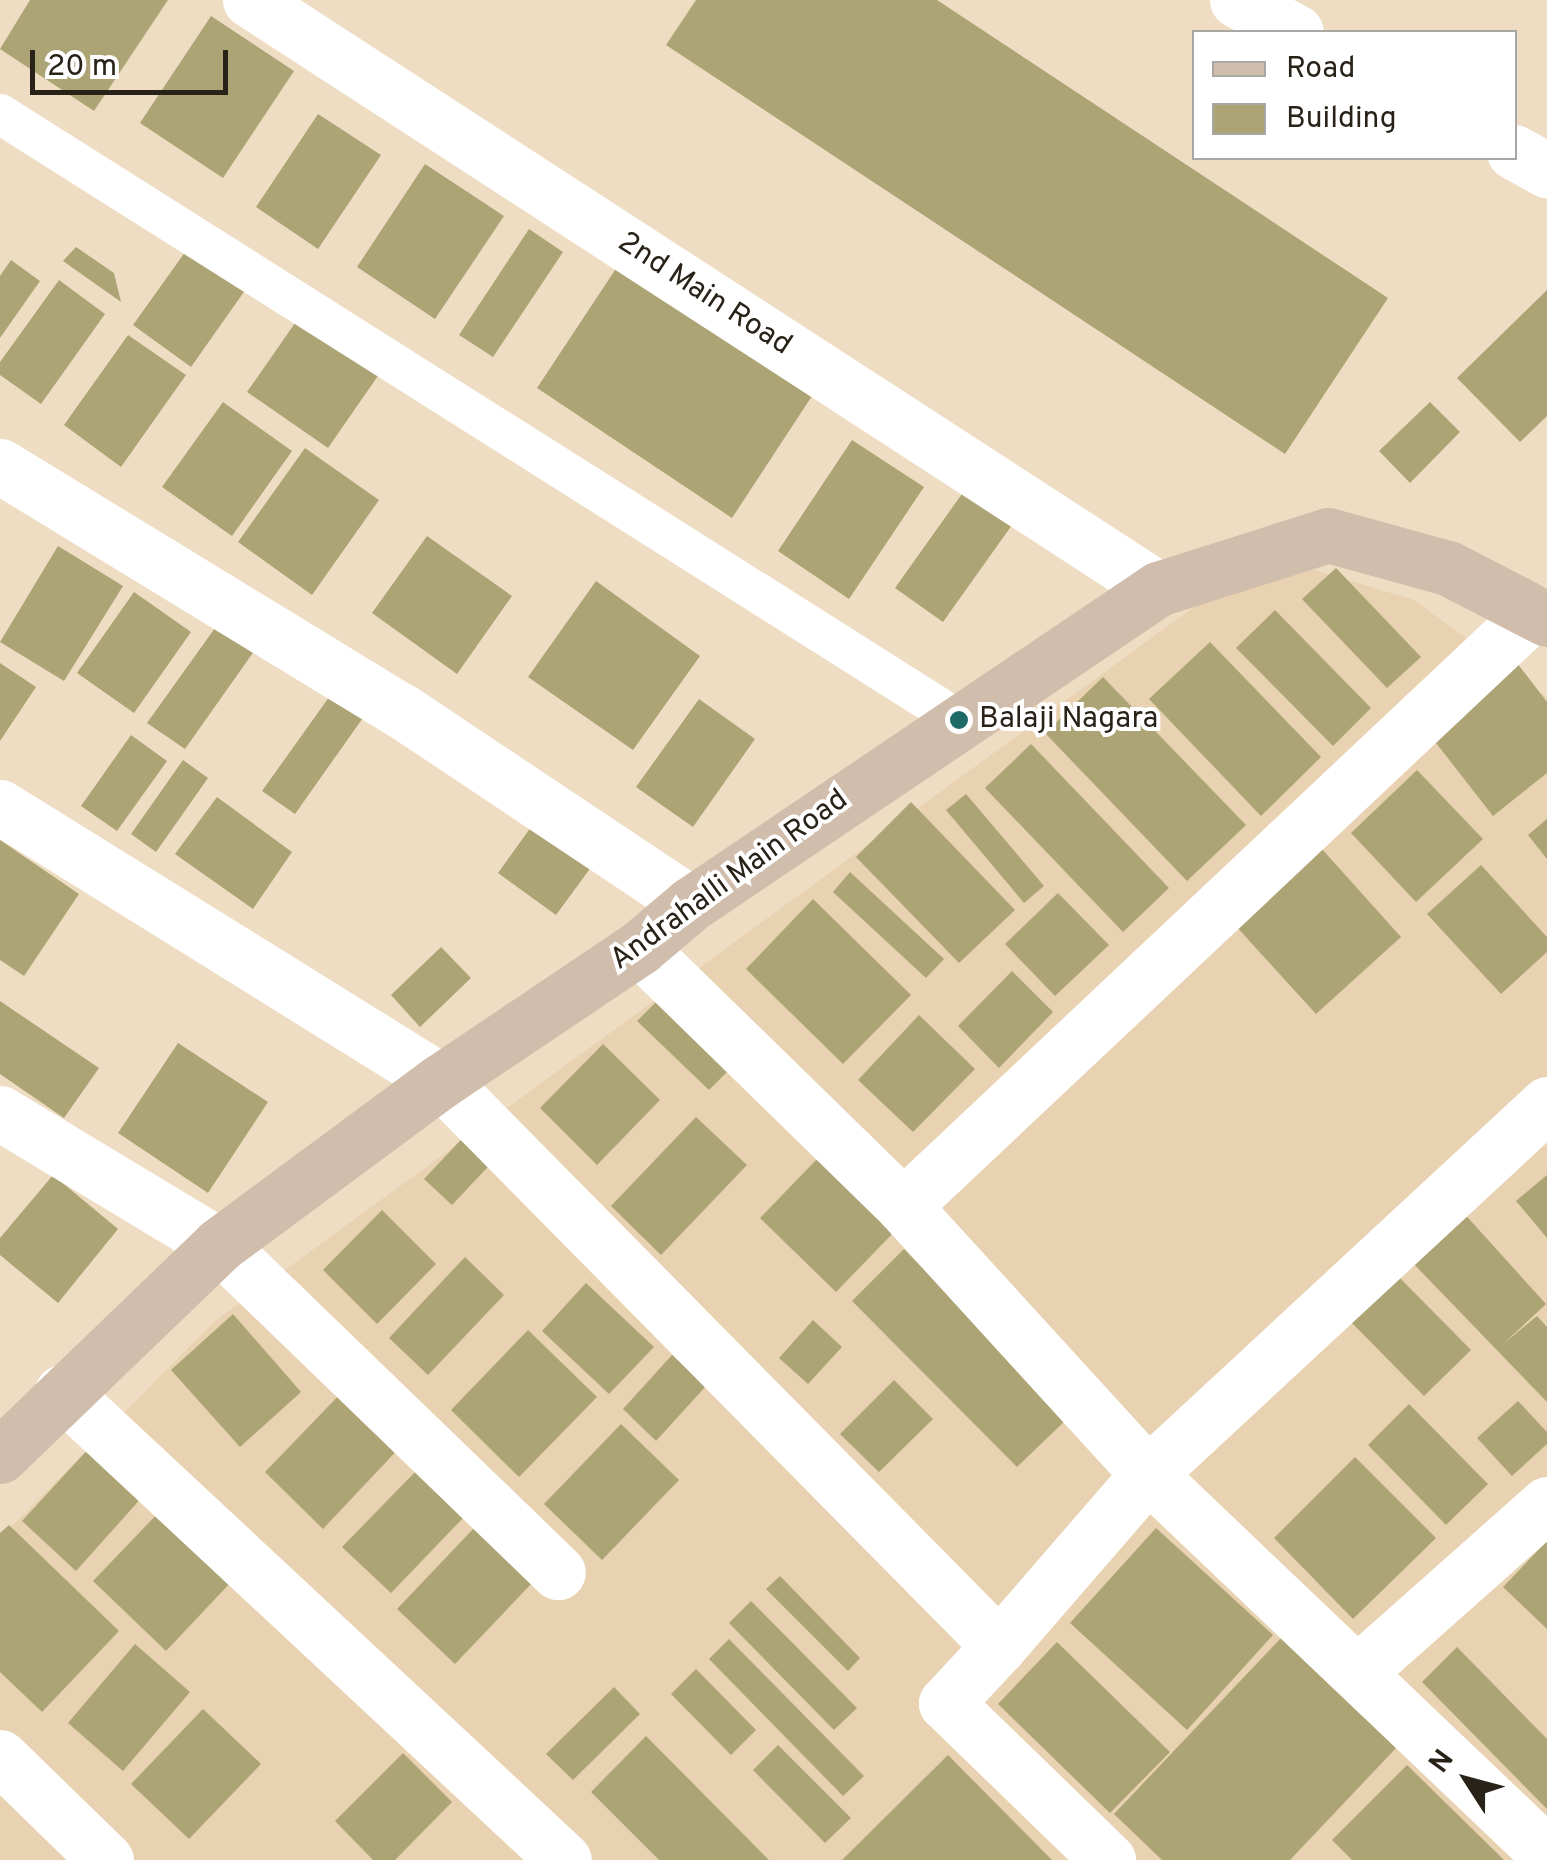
<!DOCTYPE html>
<html>
<head>
<meta charset="utf-8">
<style>
  body { margin:0 }
  #map { position:relative; width:1547px; height:1860px; overflow:hidden; background:#efddc3; font-family:Overpass,sans-serif }
  div>[style] { position:absolute }
  .built>* { inset:0; background:#e8d2b1 }
  .building>* { inset:0; background:#aca475 }
  .lane>* { height:40px; margin:-20px; padding:0 20px; transform-origin:20px; border-radius:20px; background:#fff }
  .street>* { height:55px; margin:-27.5px; padding:0 27.5px; transform-origin:27.5px; border-radius:27.5px; background:#fff }
  .secondary>* { height:55px; margin:-27.5px; padding:0 27.5px; transform-origin:27.5px; border-radius:27.5px; background:#d1bdac }
  .dots>* { width:28px; height:28px; translate:-50% -50%; box-sizing:border-box; border:5px solid #fff; border-radius:50% }
  span { translate:-50% -50%; white-space:nowrap; text-align:center; line-height:1.15; -webkit-text-stroke:8px #fff; paint-order:stroke }
  .street-label { font-size:30px; color:#282218 }
  .poi-label { font-size:30px; color:#282218 }
  .left { translate:0 -50%; text-align:left }
  .legend { position:absolute; left:1192px; top:30px; width:325px; height:130px; box-sizing:border-box; background:#fff; border:2px solid #a9a7a3; margin:0; padding:12px 18px; list-style:none; font-size:30px; color:#282218 }
  .legend li { display:flex; align-items:center; gap:20px; height:50px }
  .legend b { width:50px; border:2px solid #a9a7a3 }
  .north { position:absolute; left:1417px; top:1730px; width:100px; height:100px; -webkit-text-stroke:8px #fff; paint-order:stroke; rotate:306deg; font-size:28px; font-weight:700; line-height:40px; text-align:center; color:#282218 }
  .north::after { content:''; display:block; margin:auto; width:35px; height:45px; background:#282218; clip-path:polygon(50% 0,100% 100%,50% 72%,0 100%) }
  .scale { position:absolute; left:30px; top:50px; width:198px; height:45px; box-sizing:border-box; border:5px solid #282218; border-top:0; padding-left:12px; font-size:30px; line-height:35px; white-space:nowrap; color:#282218; -webkit-text-stroke:8px #fff; paint-order:stroke }
</style>
</head>
<body>
<div id="map">
  <div class="built">
    <i style="clip-path:polygon(1265px 555px,1414px 600px,1547px 697px,1547px 1860px,0 1860px,0 1538px,215px 1321px)"></i>
  </div>
  <div class="building">
    <i style="clip-path:polygon(30px 0,168px 0,94px 111px,0 49px)"></i>
    <i style="clip-path:polygon(696px 0,937px 0,1388px 298px,1285px 454px,666px 45px)"></i>
    <i style="clip-path:polygon(211px 16px,294px 71px,223px 178px,140px 123px)"></i>
    <i style="clip-path:polygon(318px 114px,381px 155px,318px 249px,256px 207px)"></i>
    <i style="clip-path:polygon(425px 164px,504px 216px,435px 319px,357px 267px)"></i>
    <i style="clip-path:polygon(529px 229px,563px 252px,493px 357px,459px 335px)"></i>
    <i style="clip-path:polygon(76px 247px,114px 273px,121px 302px,63px 261px)"></i>
    <i style="clip-path:polygon(188px 248px,246px 289px,191px 367px,133px 325px)"></i>
    <i style="clip-path:polygon(11px 260px,40px 281px,0 338px,0 276px)"></i>
    <i style="clip-path:polygon(617px 267px,812px 396px,732px 518px,537px 388px)"></i>
    <i style="clip-path:polygon(59px 280px,105px 314px,41px 404px,0 375px,0 362px)"></i>
    <i style="clip-path:polygon(1547px 290px,1547px 416px,1520px 442px,1457px 378px)"></i>
    <i style="clip-path:polygon(302px 313px,382px 370px,328px 448px,247px 392px)"></i>
    <i style="clip-path:polygon(128px 335px,186px 375px,121px 467px,64px 425px)"></i>
    <i style="clip-path:polygon(223px 402px,292px 451px,232px 536px,162px 487px)"></i>
    <i style="clip-path:polygon(1430px 402px,1460px 432px,1410px 483px,1379px 451px)"></i>
    <i style="clip-path:polygon(852px 440px,924px 487px,849px 599px,778px 551px)"></i>
    <i style="clip-path:polygon(305px 448px,379px 500px,312px 595px,238px 542px)"></i>
    <i style="clip-path:polygon(964px 491px,1012px 525px,943px 622px,895px 588px)"></i>
    <i style="clip-path:polygon(427px 536px,512px 596px,457px 674px,372px 613px)"></i>
    <i style="clip-path:polygon(58px 546px,123px 586px,64px 681px,0 642px)"></i>
    <i style="clip-path:polygon(1336px 568px,1421px 657px,1387px 688px,1302px 599px)"></i>
    <i style="clip-path:polygon(596px 581px,700px 656px,633px 750px,528px 677px)"></i>
    <i style="clip-path:polygon(134px 592px,191px 632px,134px 713px,77px 673px)"></i>
    <i style="clip-path:polygon(1275px 610px,1371px 708px,1333px 746px,1236px 648px)"></i>
    <i style="clip-path:polygon(220px 621px,257px 647px,185px 749px,147px 723px)"></i>
    <i style="clip-path:polygon(1210px 642px,1321px 757px,1261px 816px,1149px 699px)"></i>
    <i style="clip-path:polygon(0 663px,36px 687px,0 741px)"></i>
    <i style="clip-path:polygon(1517px 663px,1547px 702px,1547px 773px,1493px 816px,1429px 734px)"></i>
    <i style="clip-path:polygon(1103px 677px,1246px 825px,1187px 881px,1045px 733px)"></i>
    <i style="clip-path:polygon(332px 693px,365px 715px,295px 814px,262px 791px)"></i>
    <i style="clip-path:polygon(699px 699px,755px 739px,693px 827px,636px 787px)"></i>
    <i style="clip-path:polygon(131px 735px,167px 761px,117px 831px,81px 806px)"></i>
    <i style="clip-path:polygon(1031px 744px,1169px 888px,1123px 932px,985px 788px)"></i>
    <i style="clip-path:polygon(183px 760px,208px 778px,156px 852px,131px 834px)"></i>
    <i style="clip-path:polygon(1417px 770px,1483px 839px,1416px 902px,1351px 833px)"></i>
    <i style="clip-path:polygon(966px 794px,1044px 886px,1024px 903px,946px 810px)"></i>
    <i style="clip-path:polygon(217px 797px,292px 852px,253px 909px,175px 854px)"></i>
    <i style="clip-path:polygon(911px 802px,1015px 910px,959px 963px,856px 857px)"></i>
    <i style="clip-path:polygon(1547px 819px,1547px 859px,1528px 835px)"></i>
    <i style="clip-path:polygon(534px 823px,592px 866px,556px 915px,498px 873px)"></i>
    <i style="clip-path:polygon(0 840px,79px 894px,24px 976px,0 960px)"></i>
    <i style="clip-path:polygon(1321px 848px,1401px 937px,1316px 1014px,1235px 925px)"></i>
    <i style="clip-path:polygon(1481px 865px,1547px 937px,1547px 952px,1501px 994px,1427px 914px)"></i>
    <i style="clip-path:polygon(850px 872px,944px 959px,926px 978px,833px 892px)"></i>
    <i style="clip-path:polygon(1058px 893px,1109px 945px,1055px 996px,1005px 944px)"></i>
    <i style="clip-path:polygon(813px 899px,911px 995px,843px 1064px,746px 969px)"></i>
    <i style="clip-path:polygon(441px 947px,471px 978px,420px 1027px,391px 995px)"></i>
    <i style="clip-path:polygon(1012px 971px,1053px 1012px,999px 1068px,958px 1026px)"></i>
    <i style="clip-path:polygon(663px 995px,735px 1064px,709px 1090px,637px 1021px)"></i>
    <i style="clip-path:polygon(0 1001px,99px 1068px,64px 1118px,0 1074px)"></i>
    <i style="clip-path:polygon(919px 1015px,975px 1069px,913px 1132px,858px 1080px)"></i>
    <i style="clip-path:polygon(178px 1043px,268px 1102px,208px 1193px,118px 1133px)"></i>
    <i style="clip-path:polygon(603px 1044px,660px 1100px,597px 1165px,540px 1108px)"></i>
    <i style="clip-path:polygon(696px 1117px,747px 1165px,661px 1255px,611px 1206px)"></i>
    <i style="clip-path:polygon(472px 1128px,500px 1154px,452px 1205px,424px 1179px)"></i>
    <i style="clip-path:polygon(818px 1158px,895px 1231px,836px 1292px,760px 1218px)"></i>
    <i style="clip-path:polygon(53px 1175px,118px 1229px,58px 1303px,0 1255px,0 1238px)"></i>
    <i style="clip-path:polygon(1547px 1175px,1547px 1238px,1516px 1201px)"></i>
    <i style="clip-path:polygon(1460px 1209px,1546px 1304px,1502px 1345px,1537px 1316px,1547px 1327px,1547px 1402px,1408px 1258px)"></i>
    <i style="clip-path:polygon(382px 1210px,436px 1264px,377px 1324px,323px 1270px)"></i>
    <i style="clip-path:polygon(904px 1249px,1069px 1417px,1017px 1467px,852px 1301px)"></i>
    <i style="clip-path:polygon(465px 1257px,504px 1295px,428px 1375px,389px 1338px)"></i>
    <i style="clip-path:polygon(1395px 1273px,1471px 1350px,1424px 1396px,1348px 1319px)"></i>
    <i style="clip-path:polygon(586px 1283px,654px 1347px,609px 1394px,542px 1331px)"></i>
    <i style="clip-path:polygon(233px 1314px,301px 1392px,240px 1447px,171px 1370px)"></i>
    <i style="clip-path:polygon(813px 1320px,842px 1347px,808px 1384px,779px 1358px)"></i>
    <i style="clip-path:polygon(528px 1330px,597px 1397px,519px 1477px,451px 1410px)"></i>
    <i style="clip-path:polygon(672px 1355px,706px 1386px,656px 1441px,623px 1409px)"></i>
    <i style="clip-path:polygon(894px 1380px,933px 1419px,879px 1472px,840px 1434px)"></i>
    <i style="clip-path:polygon(345px 1389px,403px 1444px,323px 1529px,265px 1472px)"></i>
    <i style="clip-path:polygon(1518px 1401px,1547px 1432px,1547px 1444px,1512px 1476px,1477px 1438px)"></i>
    <i style="clip-path:polygon(1409px 1404px,1488px 1484px,1446px 1525px,1368px 1445px)"></i>
    <i style="clip-path:polygon(621px 1424px,679px 1480px,602px 1560px,544px 1504px)"></i>
    <i style="clip-path:polygon(91px 1446px,144px 1495px,76px 1571px,22px 1521px)"></i>
    <i style="clip-path:polygon(1355px 1457px,1436px 1538px,1353px 1619px,1274px 1538px)"></i>
    <i style="clip-path:polygon(415px 1472px,463px 1518px,391px 1593px,342px 1547px)"></i>
    <i style="clip-path:polygon(161px 1510px,233px 1580px,166px 1651px,93px 1581px)"></i>
    <i style="clip-path:polygon(9px 1525px,119px 1631px,42px 1712px,0 1672px,0 1533px)"></i>
    <i style="clip-path:polygon(475px 1527px,533px 1582px,455px 1664px,397px 1609px)"></i>
    <i style="clip-path:polygon(1156px 1528px,1273px 1635px,1187px 1730px,1070px 1623px)"></i>
    <i style="clip-path:polygon(1547px 1541px,1547px 1629px,1503px 1587px)"></i>
    <i style="clip-path:polygon(780px 1576px,860px 1658px,848px 1671px,766px 1589px)"></i>
    <i style="clip-path:polygon(751px 1601px,857px 1708px,834px 1730px,729px 1623px)"></i>
    <i style="clip-path:polygon(1281px 1638px,1397px 1747px,1290px 1860px,1162px 1860px,1114px 1814px)"></i>
    <i style="clip-path:polygon(729px 1639px,864px 1776px,843px 1796px,709px 1659px)"></i>
    <i style="clip-path:polygon(1057px 1642px,1170px 1752px,1110px 1813px,998px 1704px)"></i>
    <i style="clip-path:polygon(135px 1644px,190px 1692px,123px 1771px,68px 1723px)"></i>
    <i style="clip-path:polygon(1457px 1647px,1547px 1739px,1547px 1809px,1422px 1682px)"></i>
    <i style="clip-path:polygon(696px 1669px,756px 1730px,731px 1755px,671px 1694px)"></i>
    <i style="clip-path:polygon(614px 1687px,640px 1714px,573px 1780px,546px 1754px)"></i>
    <i style="clip-path:polygon(203px 1709px,261px 1764px,189px 1839px,131px 1784px)"></i>
    <i style="clip-path:polygon(646px 1736px,769px 1860px,659px 1860px,591px 1792px)"></i>
    <i style="clip-path:polygon(778px 1745px,851px 1818px,825px 1843px,753px 1770px)"></i>
    <i style="clip-path:polygon(403px 1753px,452px 1802px,395px 1860px,373px 1860px,335px 1821px)"></i>
    <i style="clip-path:polygon(948px 1755px,1052px 1860px,842px 1860px)"></i>
    <i style="clip-path:polygon(1407px 1765px,1504px 1860px,1352px 1860px,1332px 1840px)"></i>
  </div>
  <div class="lane">
    <i style="left:0;top:114px;width:1134px;rotate:32.29deg"></i>
  </div>
  <div class="street">
    <i style="left:250px;top:0;width:1082px;rotate:32.97deg"></i>
    <i style="left:1237px;top:0;width:67px;rotate:28.5deg"></i>
    <i style="left:1514px;top:152px;width:38px;rotate:29deg"></i>
    <i style="left:0;top:466px;width:471px;rotate:31.4deg"></i>
    <i style="left:402px;top:711px;width:348px;rotate:33.7deg"></i>
    <i style="left:0;top:807px;width:519px;rotate:31.85deg"></i>
    <i style="left:441px;top:1081px;width:794px;rotate:45.36deg"></i>
    <i style="left:999px;top:1646px;width:78px;rotate:132.9deg"></i>
    <i style="left:946px;top:1703px;width:226px;rotate:44.1deg"></i>
    <i style="left:639px;top:948px;width:369px;rotate:44.3deg"></i>
    <i style="left:903px;top:1206px;width:363px;rotate:47.6deg"></i>
    <i style="left:1148px;top:1474px;width:551px;rotate:43.6deg"></i>
    <i style="left:0;top:1113px;width:256px;rotate:31.1deg"></i>
    <i style="left:219px;top:1245px;width:471px;rotate:44deg"></i>
    <i style="left:903px;top:1206px;width:867px;rotate:-43.27deg"></i>
    <i style="left:62px;top:1392px;width:686px;rotate:42.99deg"></i>
    <i style="left:999px;top:1646px;width:228px;rotate:-49.1deg"></i>
    <i style="left:1148px;top:1474px;width:544px;rotate:-42.84deg"></i>
    <i style="left:1360px;top:1670px;width:250px;rotate:-41.6deg"></i>
    <i style="left:0;top:1757px;width:148px;rotate:44.2deg"></i>
  </div>
  <div class="secondary">
    <i style="left:0;top:1456px;width:304px;rotate:-43.9deg"></i>
    <i style="left:219px;top:1245px;width:276px;rotate:-36.5deg"></i>
    <i style="left:441px;top:1081px;width:239px;rotate:-33.9deg"></i>
    <i style="left:639px;top:948px;width:68px;rotate:-40.2deg"></i>
    <i style="left:691px;top:904px;width:563px;rotate:-34deg"></i>
    <i style="left:1158px;top:589px;width:178px;rotate:-17.6deg"></i>
    <i style="left:1328px;top:535px;width:124px;rotate:15.4deg"></i>
    <i style="left:1448px;top:568px;width:111px;rotate:27.3deg"></i>
  </div>
  <div class="dots">
    <i style="left:959px;top:720px;background:#1e6a68"></i>
  </div>
  <div class="street-label">
    <span style="left:704px;top:295px;rotate:33deg">2nd Main Road</span>
    <span style="left:730px;top:881px;rotate:-36deg">Andrahalli Main Road</span>
  </div>
  <div class="poi-label">
    <span class="left" style="left:979px;top:720px">Balaji Nagara</span>
  </div>
  <ul class="legend">
  <li><b style="height:12px;background:#d1bdac"></b>Road</li>
  <li><b style="height:28px;background:#aca475"></b>Building</li>
  </ul>
  <div class="north">N</div>
  <div class="scale">20 m</div>
</div>
</body>
</html>
